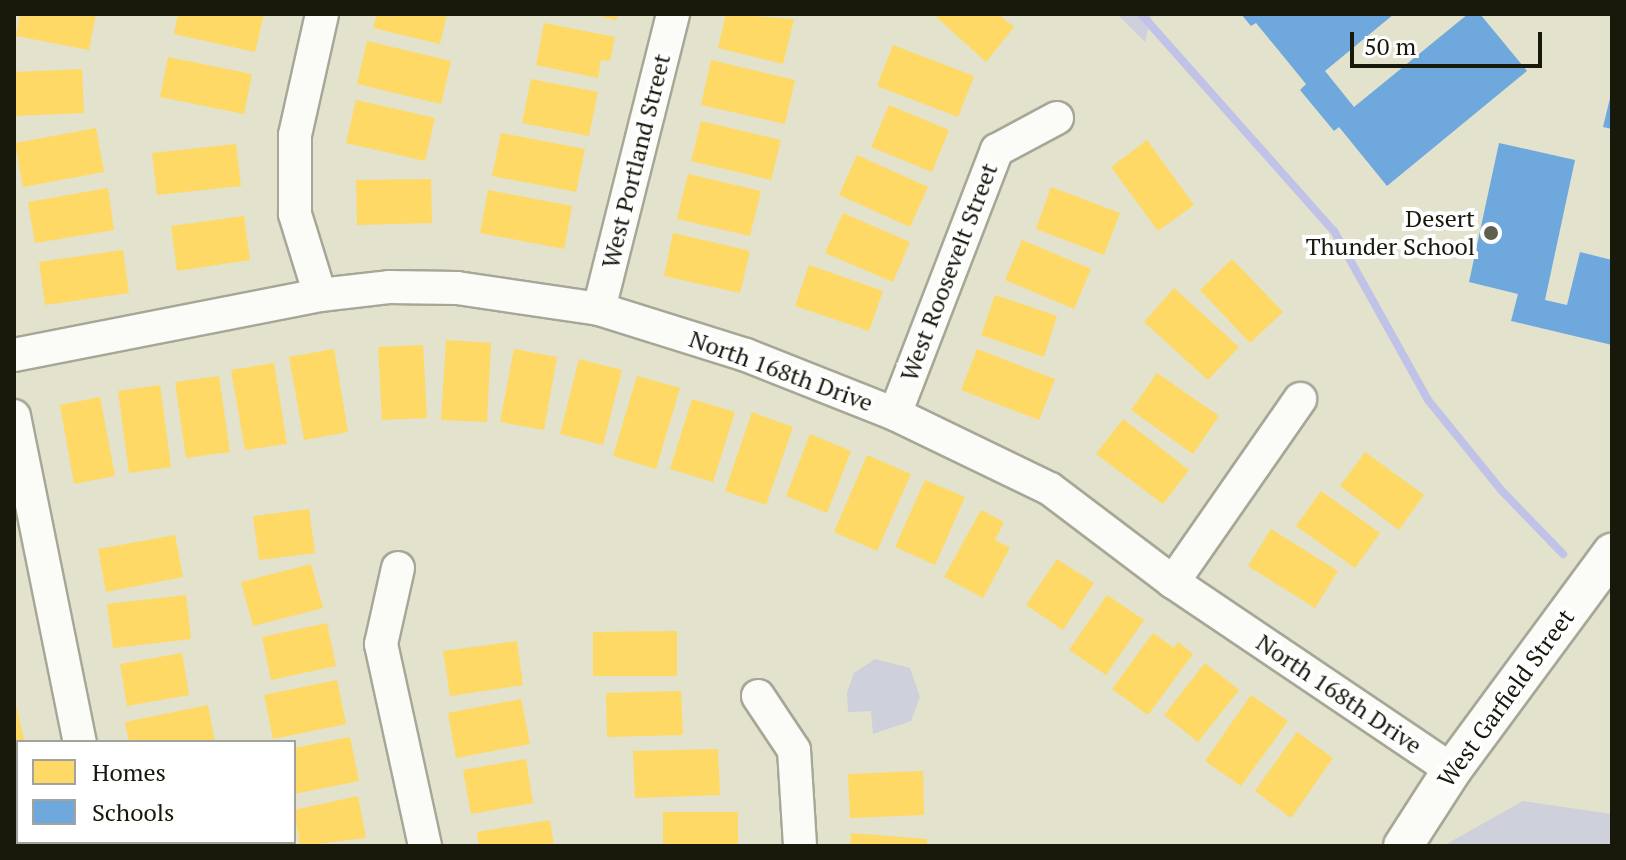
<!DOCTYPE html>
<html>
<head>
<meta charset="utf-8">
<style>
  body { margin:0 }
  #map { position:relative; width:1626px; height:860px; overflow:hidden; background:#e2e2cd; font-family:"PT Serif",serif }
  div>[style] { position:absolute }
  .green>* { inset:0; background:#ced0dc }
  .homes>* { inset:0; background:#ffd966 }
  .schools>* { inset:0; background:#6fa8dc }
  .stream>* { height:8px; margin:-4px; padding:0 4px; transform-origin:4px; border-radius:4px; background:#c0c3e7 }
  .roads { filter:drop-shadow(2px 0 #a7a797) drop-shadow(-2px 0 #a7a797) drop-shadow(0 2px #a7a797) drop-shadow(0 -2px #a7a797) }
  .minor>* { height:32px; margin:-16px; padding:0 16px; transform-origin:16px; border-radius:16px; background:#fbfbf8 }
  .tertiary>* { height:38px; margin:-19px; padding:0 19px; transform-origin:19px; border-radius:19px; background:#fbfbf8 }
  .dots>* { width:22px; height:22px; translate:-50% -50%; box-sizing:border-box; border:4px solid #fff; border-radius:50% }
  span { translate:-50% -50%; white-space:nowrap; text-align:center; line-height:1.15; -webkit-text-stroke:8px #fff; paint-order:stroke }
  .street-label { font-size:24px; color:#18180b }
  .poi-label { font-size:24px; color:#18180b }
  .right { translate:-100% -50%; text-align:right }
  .frame { position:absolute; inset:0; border:16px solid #18180b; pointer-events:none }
  .legend { position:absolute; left:16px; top:740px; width:280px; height:104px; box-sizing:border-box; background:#fff; border:2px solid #a3a39d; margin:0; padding:10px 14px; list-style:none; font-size:24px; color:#18180b }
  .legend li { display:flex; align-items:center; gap:16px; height:40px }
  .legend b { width:40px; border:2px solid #a3a39d }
  .scale { position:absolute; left:1350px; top:32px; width:192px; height:36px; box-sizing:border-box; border:4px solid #18180b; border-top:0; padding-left:10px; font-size:24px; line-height:28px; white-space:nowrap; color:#18180b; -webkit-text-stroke:6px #fff; paint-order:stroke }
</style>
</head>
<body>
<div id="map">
  <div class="green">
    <i style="clip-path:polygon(1117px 14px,1152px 14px,1145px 42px)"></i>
    <i style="clip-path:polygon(875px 659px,910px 668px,920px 697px,911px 721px,873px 734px,871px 711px,848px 712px,847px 693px,854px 673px)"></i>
    <i style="clip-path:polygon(1523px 801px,1612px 814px,1612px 846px,1443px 846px)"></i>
  </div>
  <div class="homes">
    <i style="clip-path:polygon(20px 14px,96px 14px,89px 50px,16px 36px)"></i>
    <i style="clip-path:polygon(178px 14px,264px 14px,255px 52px,174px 34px)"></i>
    <i style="clip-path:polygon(377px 14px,447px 14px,440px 44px,373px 28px)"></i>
    <i style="clip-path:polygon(592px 14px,618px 14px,616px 20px)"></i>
    <i style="clip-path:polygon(726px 14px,794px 19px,783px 64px,718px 48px)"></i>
    <i style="clip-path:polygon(933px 14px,998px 14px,1014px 27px,986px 62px)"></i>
    <i style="clip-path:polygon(544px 23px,615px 37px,610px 61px,601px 60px,598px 78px,536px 65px)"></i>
    <i style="clip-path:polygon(367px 41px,451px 61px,441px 104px,357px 84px)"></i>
    <i style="clip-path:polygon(893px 45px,974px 76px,958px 117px,877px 86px)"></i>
    <i style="clip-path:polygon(168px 57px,252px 74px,244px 114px,160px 97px)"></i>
    <i style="clip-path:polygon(711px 60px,795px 80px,785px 124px,701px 105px)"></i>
    <i style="clip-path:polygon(82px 69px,84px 113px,14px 116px,14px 72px)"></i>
    <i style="clip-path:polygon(531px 79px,598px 92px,589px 136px,522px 123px)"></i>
    <i style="clip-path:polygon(356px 100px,435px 118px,425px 161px,346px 143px)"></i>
    <i style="clip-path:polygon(889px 105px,949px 130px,932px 172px,871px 147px)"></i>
    <i style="clip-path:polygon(701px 121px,781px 140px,771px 180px,691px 161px)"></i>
    <i style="clip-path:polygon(96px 128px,104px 172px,23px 187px,15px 143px)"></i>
    <i style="clip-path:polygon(501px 133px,585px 149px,576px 192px,492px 176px)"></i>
    <i style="clip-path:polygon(1147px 140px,1194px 205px,1158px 231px,1111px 167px)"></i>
    <i style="clip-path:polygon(236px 144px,241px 186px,157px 195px,152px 153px)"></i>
    <i style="clip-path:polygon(857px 155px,928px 187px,910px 227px,839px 195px)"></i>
    <i style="clip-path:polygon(688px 174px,761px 191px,750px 236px,677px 219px)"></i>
    <i style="clip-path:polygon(431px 179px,432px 223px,357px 225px,356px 180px)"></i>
    <i style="clip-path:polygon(1051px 187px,1120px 213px,1104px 255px,1036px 229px)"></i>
    <i style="clip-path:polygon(108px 188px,114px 230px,35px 243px,28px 202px)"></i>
    <i style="clip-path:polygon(488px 190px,572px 206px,564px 249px,480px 233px)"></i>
    <i style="clip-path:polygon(843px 213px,910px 242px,893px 282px,825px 253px)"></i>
    <i style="clip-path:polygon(244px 216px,250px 260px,177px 271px,171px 226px)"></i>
    <i style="clip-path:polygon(673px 233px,750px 251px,740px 293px,664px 276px)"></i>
    <i style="clip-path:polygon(1022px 240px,1091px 269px,1074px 309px,1005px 280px)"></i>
    <i style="clip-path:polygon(123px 250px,129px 293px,45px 305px,39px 262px)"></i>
    <i style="clip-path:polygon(1232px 259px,1283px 312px,1250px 343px,1200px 290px)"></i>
    <i style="clip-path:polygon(809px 265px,883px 291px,869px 331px,795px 306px)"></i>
    <i style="clip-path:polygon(1174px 288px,1239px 347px,1208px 380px,1144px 322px)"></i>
    <i style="clip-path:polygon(995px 295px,1057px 316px,1044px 357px,981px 335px)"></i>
    <i style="clip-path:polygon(446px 340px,491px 343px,487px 422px,441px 420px)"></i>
    <i style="clip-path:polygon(423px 345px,427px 418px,382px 420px,378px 347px)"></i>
    <i style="clip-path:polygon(334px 349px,348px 432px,304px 440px,289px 357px)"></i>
    <i style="clip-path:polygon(514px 349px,557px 357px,544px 430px,500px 422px)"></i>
    <i style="clip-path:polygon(977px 349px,1055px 379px,1039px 420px,961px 390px)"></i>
    <i style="clip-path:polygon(579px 359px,622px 370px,603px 445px,560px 434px)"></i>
    <i style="clip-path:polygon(274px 363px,287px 444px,245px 450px,231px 370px)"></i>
    <i style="clip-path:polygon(1157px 373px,1219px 416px,1193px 454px,1131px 410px)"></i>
    <i style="clip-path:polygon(219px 376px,230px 452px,186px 458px,175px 382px)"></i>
    <i style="clip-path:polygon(637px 376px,680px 388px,656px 469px,613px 456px)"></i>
    <i style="clip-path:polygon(160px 385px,171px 467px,129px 473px,118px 391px)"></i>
    <i style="clip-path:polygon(100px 397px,115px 476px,74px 484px,60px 405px)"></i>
    <i style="clip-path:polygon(692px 399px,735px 412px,713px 482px,670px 469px)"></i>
    <i style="clip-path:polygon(752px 412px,793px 427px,766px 505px,725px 491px)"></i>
    <i style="clip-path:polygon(1123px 419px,1189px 470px,1163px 504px,1096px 454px)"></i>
    <i style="clip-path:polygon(810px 434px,851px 451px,827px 513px,786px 496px)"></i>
    <i style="clip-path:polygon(1365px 452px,1424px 495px,1399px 530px,1340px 486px)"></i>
    <i style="clip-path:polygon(867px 455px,911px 474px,877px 551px,834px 532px)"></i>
    <i style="clip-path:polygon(925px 480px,965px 497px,935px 565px,895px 547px)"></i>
    <i style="clip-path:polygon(1321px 491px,1380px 533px,1355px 568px,1296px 526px)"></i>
    <i style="clip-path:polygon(309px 509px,315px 553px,259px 560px,253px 516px)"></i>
    <i style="clip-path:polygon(981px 510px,1004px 522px,995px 540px,1010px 548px,983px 598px,944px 577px)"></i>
    <i style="clip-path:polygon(1271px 529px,1338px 571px,1315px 608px,1248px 566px)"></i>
    <i style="clip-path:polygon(175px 535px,183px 577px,106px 592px,98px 549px)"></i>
    <i style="clip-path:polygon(1057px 559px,1094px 583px,1063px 630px,1026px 605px)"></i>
    <i style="clip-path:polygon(311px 564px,323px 608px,253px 626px,241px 582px)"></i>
    <i style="clip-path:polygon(186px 595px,191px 639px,113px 648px,107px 604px)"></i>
    <i style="clip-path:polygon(1107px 595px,1144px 620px,1106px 675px,1069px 650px)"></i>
    <i style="clip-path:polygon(327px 623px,336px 666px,271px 680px,262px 637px)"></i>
    <i style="clip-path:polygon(677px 631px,677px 676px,593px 676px,593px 632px)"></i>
    <i style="clip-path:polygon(1153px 633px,1174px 648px,1178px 642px,1193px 654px,1148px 715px,1112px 689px)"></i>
    <i style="clip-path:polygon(517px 641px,523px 685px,450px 696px,443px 651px)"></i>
    <i style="clip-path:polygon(182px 653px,189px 695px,127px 706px,120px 664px)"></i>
    <i style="clip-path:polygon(1205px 663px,1239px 690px,1198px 742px,1164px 715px)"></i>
    <i style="clip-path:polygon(337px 680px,346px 724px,273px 739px,264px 695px)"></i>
    <i style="clip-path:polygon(681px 691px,683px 735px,607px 737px,606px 693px)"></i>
    <i style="clip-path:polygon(1251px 695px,1288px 721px,1241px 786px,1205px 761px)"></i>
    <i style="clip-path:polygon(14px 696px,24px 740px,14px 741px)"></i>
    <i style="clip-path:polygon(521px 699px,530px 744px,456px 758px,448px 713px)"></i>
    <i style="clip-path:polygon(208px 705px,215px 742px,129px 742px,125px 722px)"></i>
    <i style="clip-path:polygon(1297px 732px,1333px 758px,1291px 818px,1255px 791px)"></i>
    <i style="clip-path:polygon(350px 737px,359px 781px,294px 794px,294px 748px)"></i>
    <i style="clip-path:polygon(718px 749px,720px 795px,635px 798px,633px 751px)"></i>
    <i style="clip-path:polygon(526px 759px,533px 803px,471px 814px,463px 770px)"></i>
    <i style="clip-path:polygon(14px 760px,18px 760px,14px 801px)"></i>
    <i style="clip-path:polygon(923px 771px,924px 815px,850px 818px,848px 774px)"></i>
    <i style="clip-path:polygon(358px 796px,366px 838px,300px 846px,294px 810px)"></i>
    <i style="clip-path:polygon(663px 812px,738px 812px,738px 846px,663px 846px)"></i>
    <i style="clip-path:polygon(18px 816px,18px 842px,46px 846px,14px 846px)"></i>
    <i style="clip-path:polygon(550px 820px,554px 846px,479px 846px,477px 832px)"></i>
    <i style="clip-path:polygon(851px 833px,927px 839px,927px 846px,850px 846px)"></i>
    <i style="clip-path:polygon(150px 842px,236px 842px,237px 846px,151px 846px)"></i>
  </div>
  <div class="schools">
    <i style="clip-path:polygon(1241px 14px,1394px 14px,1325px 71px,1354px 107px,1468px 14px,1480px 14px,1527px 71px,1387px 186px,1339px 127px,1334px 131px,1300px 90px,1306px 84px,1256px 23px,1251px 26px)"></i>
    <i style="clip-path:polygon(1611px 94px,1612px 94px,1612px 129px,1603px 127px)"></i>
    <i style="clip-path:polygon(1499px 143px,1575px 160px,1545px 300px,1567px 305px,1580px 252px,1612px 260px,1612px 345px,1511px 321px,1518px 294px,1469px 282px)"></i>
  </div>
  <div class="stream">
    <i style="left:1141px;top:14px;width:290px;rotate:48.4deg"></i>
    <i style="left:1334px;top:231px;width:193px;rotate:60.9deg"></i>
    <i style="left:1428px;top:400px;width:117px;rotate:50.9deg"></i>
    <i style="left:1502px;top:491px;width:88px;rotate:45.9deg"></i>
  </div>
  <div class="roads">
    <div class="minor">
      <i style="left:320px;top:295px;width:85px;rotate:-107.2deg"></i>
      <i style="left:295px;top:214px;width:79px;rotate:-90deg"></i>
      <i style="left:295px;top:135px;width:124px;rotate:-77.4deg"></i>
      <i style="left:599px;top:309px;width:304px;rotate:-75.9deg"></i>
      <i style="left:14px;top:355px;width:312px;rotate:-11.1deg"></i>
      <i style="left:320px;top:295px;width:69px;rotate:-6.6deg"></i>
      <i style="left:389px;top:287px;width:68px;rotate:0.8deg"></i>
      <i style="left:457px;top:288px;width:144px;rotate:8.4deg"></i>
      <i style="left:599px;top:309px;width:154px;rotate:17.4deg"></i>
      <i style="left:746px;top:355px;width:160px;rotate:21.6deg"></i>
      <i style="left:895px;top:414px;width:172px;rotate:25.8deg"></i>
      <i style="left:1050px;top:489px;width:154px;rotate:37.1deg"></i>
      <i style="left:1173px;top:582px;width:336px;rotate:34deg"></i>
      <i style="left:895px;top:414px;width:283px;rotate:-68.9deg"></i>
      <i style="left:997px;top:150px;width:68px;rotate:-28.1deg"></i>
      <i style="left:14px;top:416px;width:333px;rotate:78.6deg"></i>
      <i style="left:398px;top:568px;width:78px;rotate:102.6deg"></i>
      <i style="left:381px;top:644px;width:207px;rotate:77.7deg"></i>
      <i style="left:1173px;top:582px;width:223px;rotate:-55.2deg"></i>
      <i style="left:758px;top:696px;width:65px;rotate:56.3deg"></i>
      <i style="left:794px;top:750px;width:96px;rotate:86.4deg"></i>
      <i style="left:101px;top:842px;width:4px;rotate:76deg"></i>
    </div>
    <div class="tertiary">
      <i style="left:1403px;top:846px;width:90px;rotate:-57.2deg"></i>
      <i style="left:1452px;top:770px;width:270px;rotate:-53.6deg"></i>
    </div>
  </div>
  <div class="dots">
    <i style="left:1491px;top:233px;background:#5f5f4f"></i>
  </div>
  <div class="street-label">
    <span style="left:636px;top:161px;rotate:-76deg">West Portland Street</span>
    <span style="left:949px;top:272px;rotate:-69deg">West Roosevelt Street</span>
    <span style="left:781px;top:371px;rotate:20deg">North 168th Drive</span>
    <span style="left:1339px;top:694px;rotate:34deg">North 168th Drive</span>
    <span style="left:1506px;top:698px;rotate:-54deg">West Garfield Street</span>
  </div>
  <div class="poi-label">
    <span class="right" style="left:1475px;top:233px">Desert<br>Thunder School</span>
  </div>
  <div class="frame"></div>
  <ul class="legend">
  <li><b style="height:22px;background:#ffd966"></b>Homes</li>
  <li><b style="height:22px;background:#6fa8dc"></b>Schools</li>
  </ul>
  <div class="scale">50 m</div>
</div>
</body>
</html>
